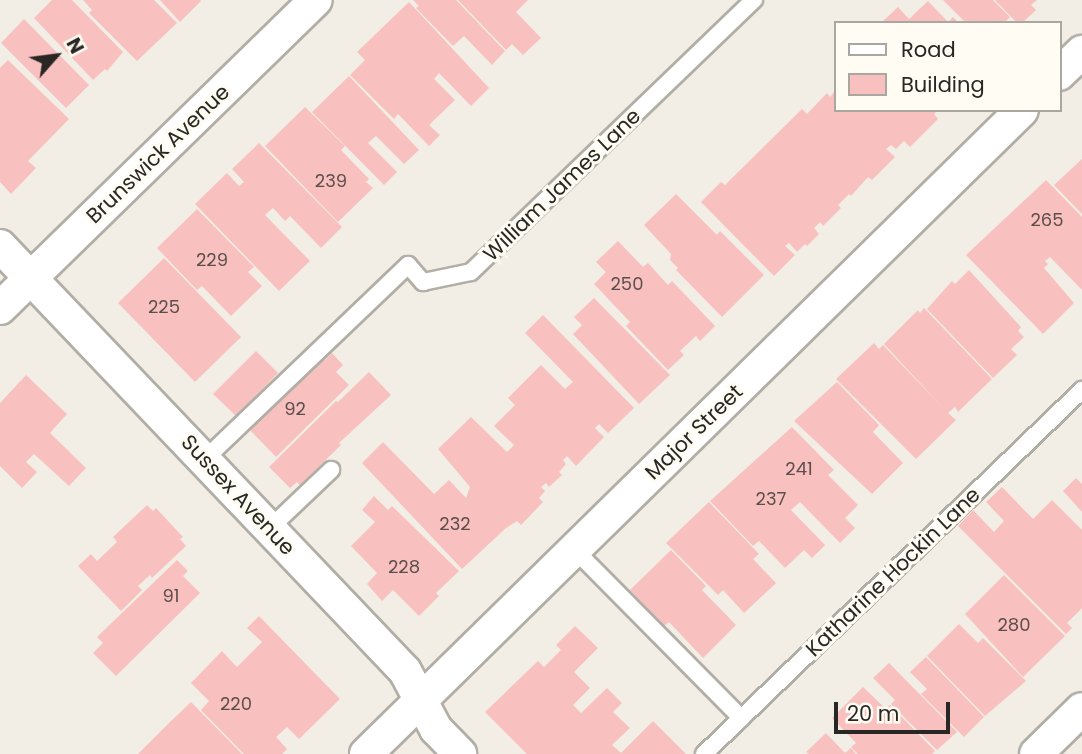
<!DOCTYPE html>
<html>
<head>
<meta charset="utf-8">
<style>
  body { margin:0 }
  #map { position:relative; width:1082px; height:754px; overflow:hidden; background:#f2eee6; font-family:Poppins,sans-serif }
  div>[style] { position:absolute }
  .building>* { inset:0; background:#f8c1bf }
  .roads { filter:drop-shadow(2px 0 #b1aea6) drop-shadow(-2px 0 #b1aea6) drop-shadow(0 2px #b1aea6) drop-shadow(0 -2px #b1aea6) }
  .lane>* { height:16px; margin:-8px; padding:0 8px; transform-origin:8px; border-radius:8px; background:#fff }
  .street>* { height:32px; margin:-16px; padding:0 16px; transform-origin:16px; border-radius:16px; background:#fff }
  span { translate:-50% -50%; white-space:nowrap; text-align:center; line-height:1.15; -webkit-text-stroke:6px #fffcf3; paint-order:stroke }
  .number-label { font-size:18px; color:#5c4e4b }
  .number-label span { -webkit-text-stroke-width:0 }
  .street-label { font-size:21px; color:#282724 }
  .legend { position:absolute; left:834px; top:21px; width:228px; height:91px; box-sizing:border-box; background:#fffcf3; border:2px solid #a9a7a0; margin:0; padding:9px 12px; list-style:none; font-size:21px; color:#282724 }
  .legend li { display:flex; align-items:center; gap:14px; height:35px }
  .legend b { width:35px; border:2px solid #a9a7a0 }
  .north { position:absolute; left:21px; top:21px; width:70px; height:70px; -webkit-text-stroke:5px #fffcf3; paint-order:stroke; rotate:62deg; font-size:19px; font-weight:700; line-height:28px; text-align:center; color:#282724 }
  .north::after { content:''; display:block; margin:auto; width:24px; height:32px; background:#282724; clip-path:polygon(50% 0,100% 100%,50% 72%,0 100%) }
  .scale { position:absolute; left:834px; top:702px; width:116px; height:32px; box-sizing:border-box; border:4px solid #282724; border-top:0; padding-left:9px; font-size:21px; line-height:24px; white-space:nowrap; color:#282724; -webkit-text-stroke:5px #fffcf3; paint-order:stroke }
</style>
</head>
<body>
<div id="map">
  <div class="building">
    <i style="clip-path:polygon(52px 0,72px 0,123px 52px,107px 71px,105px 69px,93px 80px,34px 18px)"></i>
    <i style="clip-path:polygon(83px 0,154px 0,177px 23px,137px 61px,89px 13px,92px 10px)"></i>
    <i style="clip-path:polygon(160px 0,200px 0,201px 1px,180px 22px)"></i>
    <i style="clip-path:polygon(413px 0,456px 0,505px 51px,492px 65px,464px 36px,453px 46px,416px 8px,419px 6px)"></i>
    <i style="clip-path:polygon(458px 0,528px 0,516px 12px,541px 38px,523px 55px,512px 44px,506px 50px)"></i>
    <i style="clip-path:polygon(943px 0,993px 0,1010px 17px,1004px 23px,966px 23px)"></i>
    <i style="clip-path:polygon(995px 0,1037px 0,1031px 5px,1036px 10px,1022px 23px,1017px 23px)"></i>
    <i style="clip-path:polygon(928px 1px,948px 22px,953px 17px,959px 23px,881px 23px,898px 7px,909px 19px)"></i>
    <i style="clip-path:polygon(409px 2px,489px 88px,471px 106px,439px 73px,434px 79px,455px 100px,429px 125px,440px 135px,429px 146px,398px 114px,394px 119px,350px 75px,365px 60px,357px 52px)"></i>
    <i style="clip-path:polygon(24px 19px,89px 85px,66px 108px,1px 43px)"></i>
    <i style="clip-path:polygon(8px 60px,69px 119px,28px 161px,36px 168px,11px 194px,0 182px,0 68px)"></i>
    <i style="clip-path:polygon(349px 76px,419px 150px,404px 164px,376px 136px,368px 143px,397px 172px,384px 185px,312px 112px)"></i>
    <i style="clip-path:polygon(835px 91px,835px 110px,938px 110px,934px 114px,938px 119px,910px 147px,904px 141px,896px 149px,891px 145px,886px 149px,895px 157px,872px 180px,868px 177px,851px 196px,849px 194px,838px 205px,841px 208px,823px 226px,820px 222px,814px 228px,819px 234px,807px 246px,805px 244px,797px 252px,789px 243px,785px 246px,795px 255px,774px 276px,701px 202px,721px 182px,725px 185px,802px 109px,807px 114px,827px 93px,830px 97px)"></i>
    <i style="clip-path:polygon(305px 107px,345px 146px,341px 150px,369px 179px,366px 182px,373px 188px,338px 222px,265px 146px)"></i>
    <i style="clip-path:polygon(259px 143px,342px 227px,321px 248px,290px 216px,285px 221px,273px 208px,265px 215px,310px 261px,279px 291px,195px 204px,227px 173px,239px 186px,244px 182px,232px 169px)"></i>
    <i style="clip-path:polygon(1082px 159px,1082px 214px,1054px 185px)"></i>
    <i style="clip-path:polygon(1046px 180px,1082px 217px,1082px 290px,1050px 257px,1045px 261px,1048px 264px,1044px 268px,1074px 303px,1043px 334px,966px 255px)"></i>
    <i style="clip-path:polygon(676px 194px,717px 235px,720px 231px,764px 275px,722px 317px,676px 270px,678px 268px,670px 260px,671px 254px,644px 225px)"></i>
    <i style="clip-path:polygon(197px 209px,254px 267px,248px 272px,262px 286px,231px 316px,202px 286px,197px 290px,157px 248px)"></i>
    <i style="clip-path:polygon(618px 241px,643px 267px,648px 263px,668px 285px,672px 281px,715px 326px,700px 341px,696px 336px,680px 351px,684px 355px,668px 370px,626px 326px,630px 322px,594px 284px,606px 272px,596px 262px)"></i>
    <i style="clip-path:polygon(164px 258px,241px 337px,195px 382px,118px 303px)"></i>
    <i style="clip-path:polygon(969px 270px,1021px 327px,1018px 331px,1024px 337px,1011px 349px,1017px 355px,993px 378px,927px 309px,952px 281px,955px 284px)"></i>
    <i style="clip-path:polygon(594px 298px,670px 375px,639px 404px,573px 334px,582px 325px,574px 317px)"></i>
    <i style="clip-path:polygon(924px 308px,992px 379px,958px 412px,955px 407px,948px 413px,956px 420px,916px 459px,836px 379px,874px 343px,879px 349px,883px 345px,944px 409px,884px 344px,918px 310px,920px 313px)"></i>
    <i style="clip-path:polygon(543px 315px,634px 408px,608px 433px,599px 424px,595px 428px,604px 437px,576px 466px,567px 456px,563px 460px,566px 464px,559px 472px,562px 475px,549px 487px,546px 483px,541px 487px,545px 491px,539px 498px,543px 502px,521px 525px,517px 521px,506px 528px,462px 569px,362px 463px,383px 442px,434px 494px,449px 480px,466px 498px,470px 487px,438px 449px,471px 417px,507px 452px,514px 445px,494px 426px,515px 405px,508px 398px,541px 365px,565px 389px,573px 382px,525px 333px)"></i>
    <i style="clip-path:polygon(256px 351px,278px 373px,236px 416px,213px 394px)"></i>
    <i style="clip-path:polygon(332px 353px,343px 365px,336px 372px,349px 385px,276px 457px,248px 428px,321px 356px,325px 360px)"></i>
    <i style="clip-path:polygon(369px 372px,391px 395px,339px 443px,341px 445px,300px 485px,297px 482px,290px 488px,269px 467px,336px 401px,338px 402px)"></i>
    <i style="clip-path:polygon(26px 375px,67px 414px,50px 433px,86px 468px,69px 486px,34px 454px,26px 462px,37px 472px,22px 488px,0 466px,0 403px)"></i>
    <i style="clip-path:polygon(837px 382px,879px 425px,873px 432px,903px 463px,872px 494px,794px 421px)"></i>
    <i style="clip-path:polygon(792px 427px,834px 470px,828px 475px,858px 505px,845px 518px,855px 528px,840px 543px,800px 502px,791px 510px,825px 545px,812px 558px,804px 550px,785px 568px,759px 541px,753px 546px,710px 501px)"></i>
    <i style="clip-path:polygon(1076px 478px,1082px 484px,1082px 512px,1063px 491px)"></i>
    <i style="clip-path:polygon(1002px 487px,1033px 519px,1052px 500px,1082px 530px,1082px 608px,1067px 623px,1072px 628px,1066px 634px,958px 526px,973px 510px,994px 532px,1004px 521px,986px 502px)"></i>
    <i style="clip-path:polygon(374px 496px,388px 510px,392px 506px,459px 571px,436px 593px,439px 596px,419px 616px,393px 590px,382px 601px,367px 584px,377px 573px,351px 546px,375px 522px,362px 510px)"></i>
    <i style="clip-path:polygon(709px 502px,759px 554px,753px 559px,776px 583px,744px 613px,723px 590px,718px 595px,666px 543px)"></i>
    <i style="clip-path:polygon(147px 505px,153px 511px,156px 508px,183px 537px,180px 539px,186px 546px,152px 578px,150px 575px,138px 586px,142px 590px,121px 611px,78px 566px,91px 554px,97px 561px,117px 542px,113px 537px)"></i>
    <i style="clip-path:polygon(671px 550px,706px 586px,702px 590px,736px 625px,703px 658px,669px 622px,664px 626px,630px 590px)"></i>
    <i style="clip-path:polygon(177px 560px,188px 571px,183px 576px,200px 593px,116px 676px,93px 653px,103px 643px,97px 637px)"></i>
    <i style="clip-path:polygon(1004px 575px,1065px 636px,1023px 677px,965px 614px)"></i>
    <i style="clip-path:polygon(259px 616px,340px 699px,299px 739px,287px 727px,276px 737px,287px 749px,282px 754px,244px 754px,201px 710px,209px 701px,191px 683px,222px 651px,237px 667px,262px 642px,247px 628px)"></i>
    <i style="clip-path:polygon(959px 624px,978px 643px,983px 638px,1026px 681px,985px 716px,927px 656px)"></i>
    <i style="clip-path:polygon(575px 626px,598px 648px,574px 672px,590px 688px,573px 705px,581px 713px,607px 688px,622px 703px,613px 712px,630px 728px,612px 745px,621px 753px,653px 721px,686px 754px,527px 754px,485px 712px,538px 661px,544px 667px,561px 650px,556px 645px)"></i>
    <i style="clip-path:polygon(926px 657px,984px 717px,964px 737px,921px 694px,927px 689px,910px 672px)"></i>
    <i style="clip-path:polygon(889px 663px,957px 732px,937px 750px,891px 704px,895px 700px,873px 678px)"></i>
    <i style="clip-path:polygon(863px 687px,886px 709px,890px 705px,935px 751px,932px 754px,858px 754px,851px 747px,856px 743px,832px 718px)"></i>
    <i style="clip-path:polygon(191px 702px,242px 754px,138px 754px,170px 722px)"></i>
    <i style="clip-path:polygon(826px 733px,845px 753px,851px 748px,856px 754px,809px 754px,806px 752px)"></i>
  </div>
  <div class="roads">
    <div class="lane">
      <i style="left:205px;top:459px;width:281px;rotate:-43.7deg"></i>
      <i style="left:408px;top:265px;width:23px;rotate:49deg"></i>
      <i style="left:423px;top:282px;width:49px;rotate:-11.8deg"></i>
      <i style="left:471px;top:272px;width:393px;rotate:-43.9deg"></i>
      <i style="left:269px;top:529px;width:86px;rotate:-43.6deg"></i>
      <i style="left:574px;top:549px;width:238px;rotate:45.3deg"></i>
      <i style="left:704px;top:754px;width:525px;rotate:-43.92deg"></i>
    </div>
    <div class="street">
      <i style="left:1059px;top:74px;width:32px;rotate:-44deg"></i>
      <i style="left:0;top:246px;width:587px;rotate:46.38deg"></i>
      <i style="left:405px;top:671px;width:66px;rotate:61.9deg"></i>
      <i style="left:436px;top:729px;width:35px;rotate:46deg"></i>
      <i style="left:0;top:308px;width:441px;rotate:-44.3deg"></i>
      <i style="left:366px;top:754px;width:919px;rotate:-44.47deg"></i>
      <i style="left:1036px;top:754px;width:64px;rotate:-44.4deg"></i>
    </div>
  </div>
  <div class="number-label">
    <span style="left:331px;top:181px">239</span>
    <span style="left:1047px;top:220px">265</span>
    <span style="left:212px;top:260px">229</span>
    <span style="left:627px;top:284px">250</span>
    <span style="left:164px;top:307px">225</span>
    <span style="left:295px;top:409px">92</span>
    <span style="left:799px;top:469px">241</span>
    <span style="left:771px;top:499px">237</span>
    <span style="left:455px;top:524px">232</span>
    <span style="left:404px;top:567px">228</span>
    <span style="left:171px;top:596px">91</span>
    <span style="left:1014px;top:625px">280</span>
    <span style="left:236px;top:704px">220</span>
  </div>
  <div class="street-label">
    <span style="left:158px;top:154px;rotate:-44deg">Brunswick Avenue</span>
    <span style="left:562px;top:185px;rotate:-44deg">William James Lane</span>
    <span style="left:694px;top:432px;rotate:-44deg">Major Street</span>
    <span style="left:238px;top:495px;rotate:47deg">Sussex Avenue</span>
    <span style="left:893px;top:572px;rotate:-44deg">Katharine Hockin Lane</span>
  </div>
  <ul class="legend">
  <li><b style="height:9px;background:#fff"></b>Road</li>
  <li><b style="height:19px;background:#f8c1bf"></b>Building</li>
  </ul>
  <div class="north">N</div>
  <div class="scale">20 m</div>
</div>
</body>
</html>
